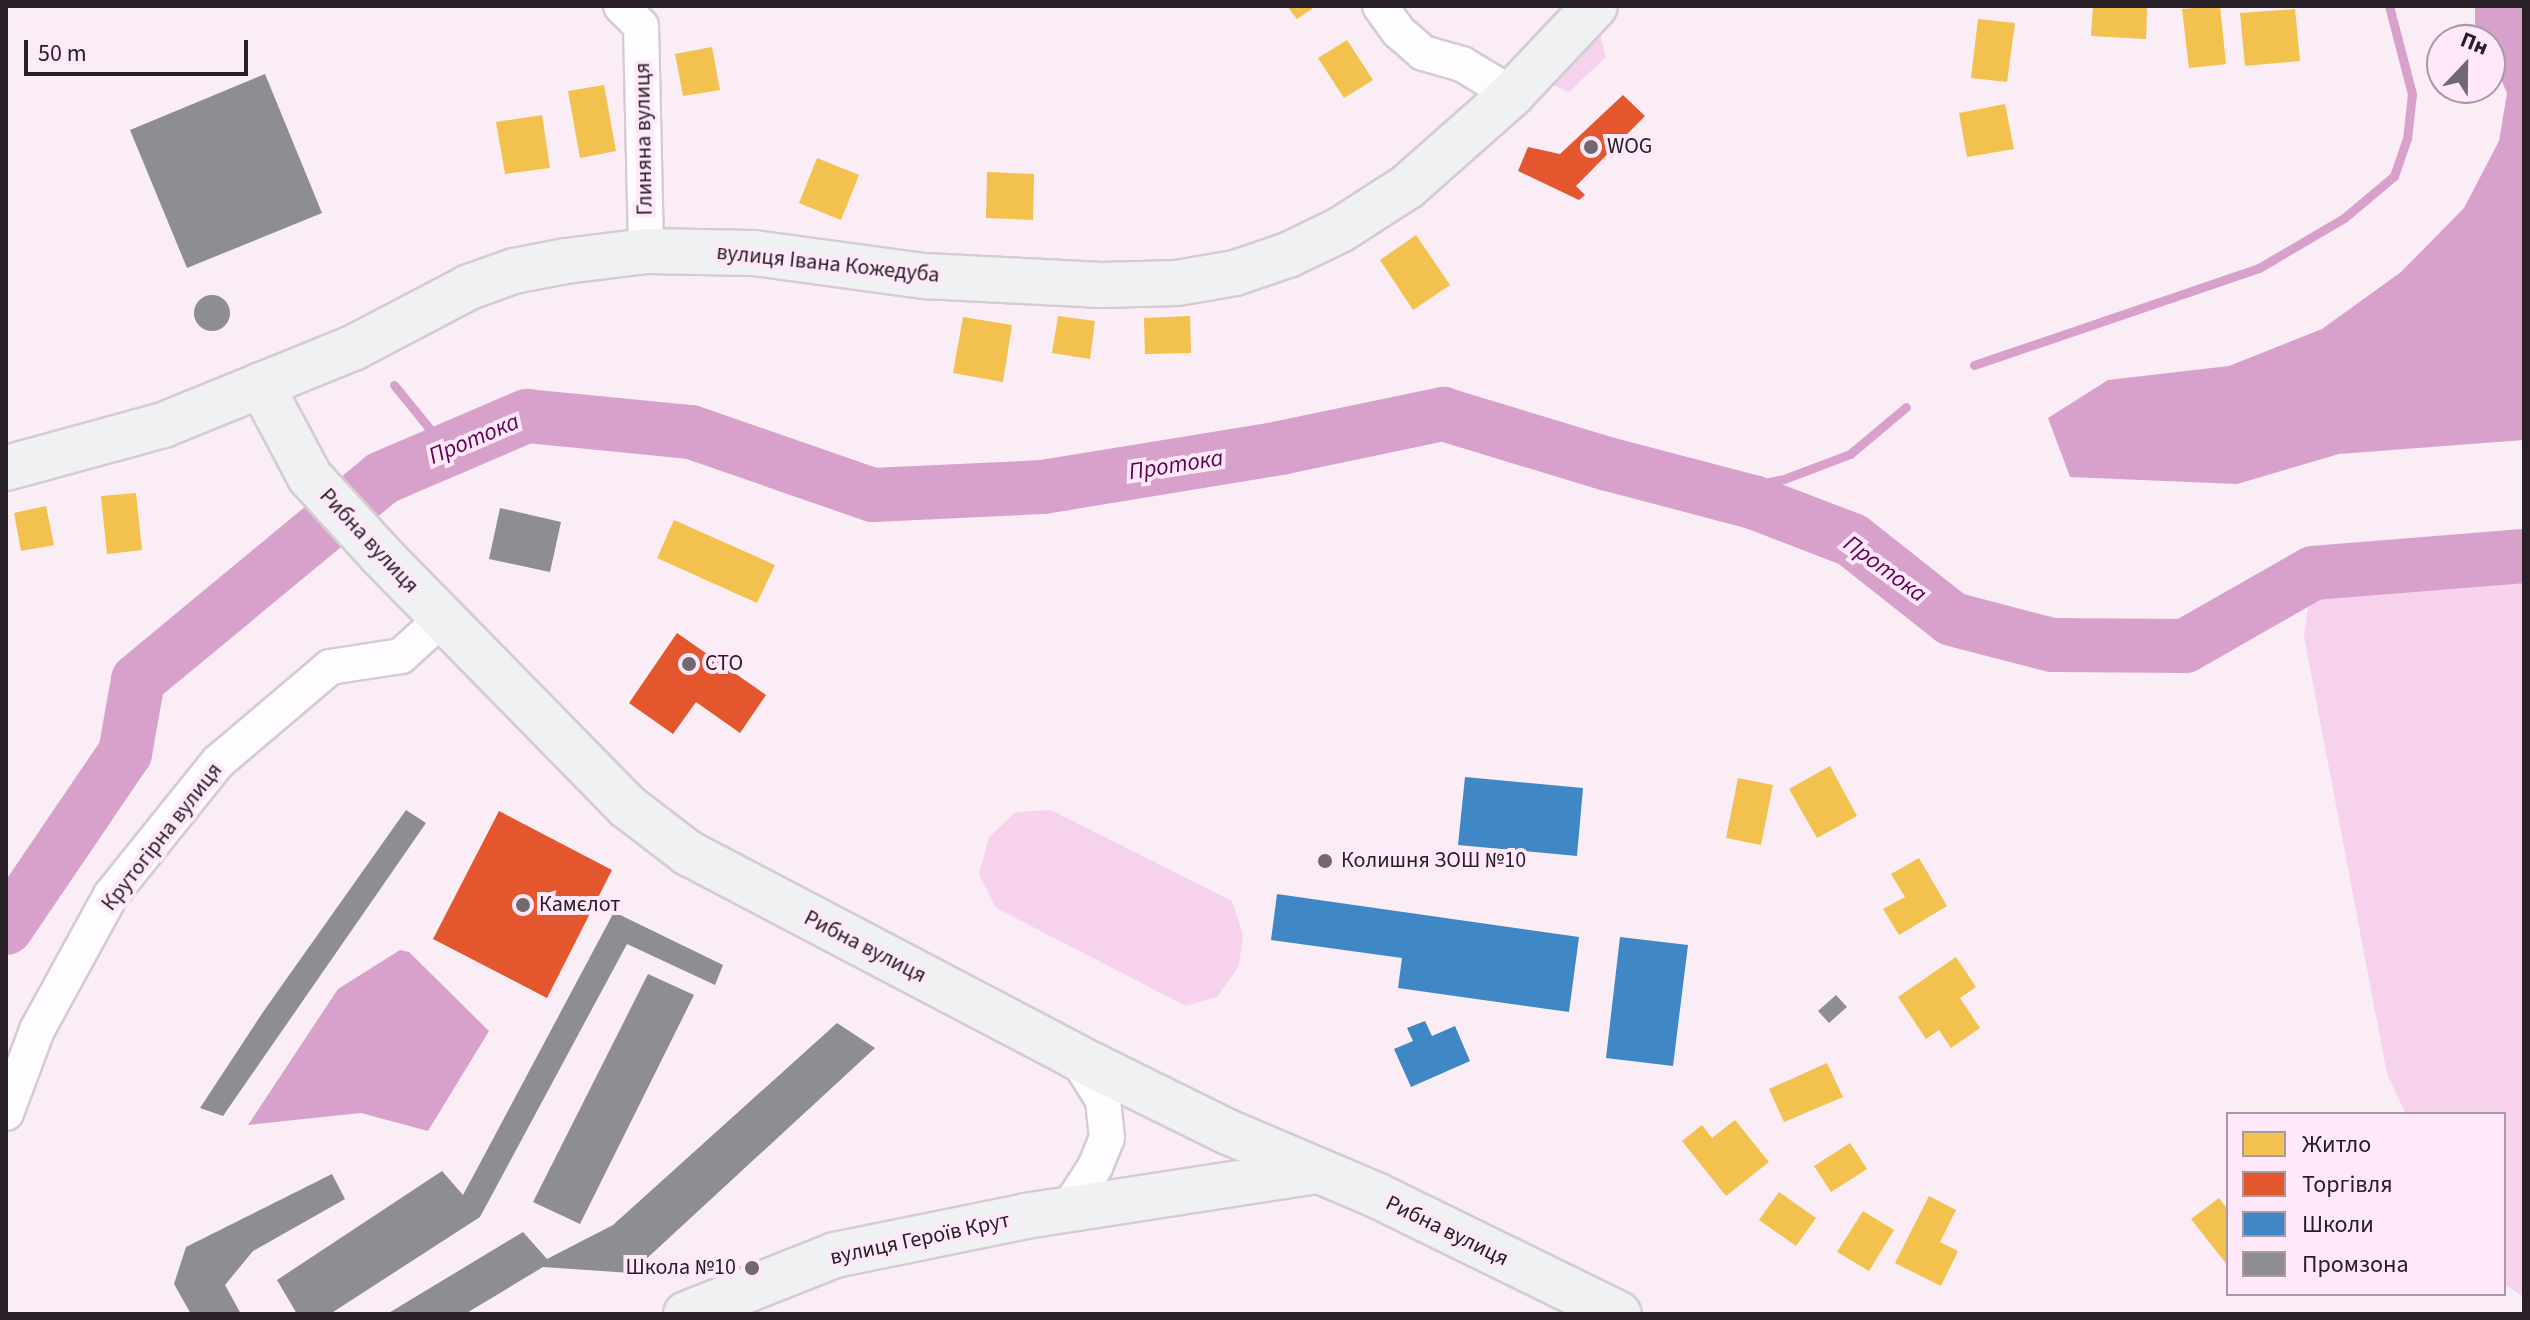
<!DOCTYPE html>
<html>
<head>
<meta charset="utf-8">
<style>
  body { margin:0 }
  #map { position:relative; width:2530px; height:1320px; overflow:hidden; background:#faedf6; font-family:"Source Sans 3",sans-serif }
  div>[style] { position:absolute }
  .green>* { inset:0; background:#f7d2ed }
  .water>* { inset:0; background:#d8a1cb }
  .homes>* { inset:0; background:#f2c14e }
  .shops>* { inset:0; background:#e4572e }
  .schools>* { inset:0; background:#3f88c5 }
  .industry>* { inset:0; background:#8d8d92 }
  .round { border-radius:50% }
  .stream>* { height:9px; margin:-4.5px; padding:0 4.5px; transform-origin:4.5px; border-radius:4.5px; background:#d8a1cb }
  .river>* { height:54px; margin:-27px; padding:0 27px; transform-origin:27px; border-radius:27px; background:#d8a1cb }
  .roads { filter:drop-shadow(2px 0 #d6cbd3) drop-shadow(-2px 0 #d6cbd3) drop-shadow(0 2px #d6cbd3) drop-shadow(0 -2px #d6cbd3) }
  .street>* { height:34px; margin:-17px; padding:0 17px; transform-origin:17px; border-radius:17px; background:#fefcfe }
  .secondary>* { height:44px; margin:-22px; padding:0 22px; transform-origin:22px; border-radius:22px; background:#eff1f2 }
  .dots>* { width:22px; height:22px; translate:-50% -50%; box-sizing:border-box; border:4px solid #ffe8f9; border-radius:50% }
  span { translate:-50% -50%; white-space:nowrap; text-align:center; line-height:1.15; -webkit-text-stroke:8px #ffe8f9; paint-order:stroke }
  .street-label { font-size:22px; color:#282026 }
  .poi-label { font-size:22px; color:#282026 }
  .left { translate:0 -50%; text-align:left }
  .right { translate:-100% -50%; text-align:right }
  .water-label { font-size:24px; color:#5f0052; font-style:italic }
  .frame { position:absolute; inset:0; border:8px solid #282026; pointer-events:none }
  .legend { position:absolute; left:2226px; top:1112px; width:280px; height:184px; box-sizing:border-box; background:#ffe8f9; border:2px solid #a998a5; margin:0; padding:10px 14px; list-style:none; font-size:24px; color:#282026 }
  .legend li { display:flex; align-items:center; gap:16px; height:40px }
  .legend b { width:40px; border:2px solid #a998a5 }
  .north { position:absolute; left:2426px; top:24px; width:80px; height:80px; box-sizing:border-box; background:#ffe8f9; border:2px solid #a998a5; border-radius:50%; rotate:22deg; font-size:22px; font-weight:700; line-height:32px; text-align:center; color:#282026 }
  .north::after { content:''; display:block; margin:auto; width:28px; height:36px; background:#72686f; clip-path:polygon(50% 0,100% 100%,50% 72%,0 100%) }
  .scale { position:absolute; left:24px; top:40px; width:224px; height:36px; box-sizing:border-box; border:4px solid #282026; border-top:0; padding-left:10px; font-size:24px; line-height:28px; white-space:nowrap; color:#282026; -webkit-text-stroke:6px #ffe8f9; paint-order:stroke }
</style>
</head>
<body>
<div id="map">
  <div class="green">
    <i style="clip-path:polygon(1599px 30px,1606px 57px,1569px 92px,1543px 80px)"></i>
    <i style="clip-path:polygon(2524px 556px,2524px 1297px,2504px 1284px,2504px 1114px,2406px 1114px,2387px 1074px,2304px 636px,2313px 573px)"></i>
    <i style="clip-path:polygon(1051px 810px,1232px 901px,1243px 935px,1239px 966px,1217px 997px,1186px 1006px,996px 908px,979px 874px,989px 837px,1016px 812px)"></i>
  </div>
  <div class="water">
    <i style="clip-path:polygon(2475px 6px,2524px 6px,2524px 440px,2339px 454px,2237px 484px,2070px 477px,2048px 418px,2108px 380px,2229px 366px,2322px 329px,2401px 272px,2464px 208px,2499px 141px,2507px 93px,2490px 55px,2490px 40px,2483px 40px,2475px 24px)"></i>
    <i style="clip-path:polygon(400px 950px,409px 952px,489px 1031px,428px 1131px,361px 1113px,248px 1125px,338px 989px)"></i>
  </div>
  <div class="homes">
    <i style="clip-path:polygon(1287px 6px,1316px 6px,1297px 19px)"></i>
    <i style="clip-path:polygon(2093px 6px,2147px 6px,2146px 39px,2091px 36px)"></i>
    <i style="clip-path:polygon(2220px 6px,2226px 64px,2189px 68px,2182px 9px)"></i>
    <i style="clip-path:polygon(2295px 9px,2300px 61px,2245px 66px,2240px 13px)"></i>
    <i style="clip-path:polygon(1978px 19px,2015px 23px,2007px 82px,1971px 78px)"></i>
    <i style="clip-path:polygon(1347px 40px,1373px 80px,1344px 98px,1318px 58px)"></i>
    <i style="clip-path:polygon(712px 47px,720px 90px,683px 96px,675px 54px)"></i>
    <i style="clip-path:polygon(604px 85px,616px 151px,580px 158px,568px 91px)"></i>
    <i style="clip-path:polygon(2005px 104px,2014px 149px,1967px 157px,1959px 113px)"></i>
    <i style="clip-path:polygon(542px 115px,550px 168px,505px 174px,496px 122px)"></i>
    <i style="clip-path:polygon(817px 158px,859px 175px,841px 220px,799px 203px)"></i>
    <i style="clip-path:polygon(987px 172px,1034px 174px,1033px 220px,986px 218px)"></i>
    <i style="clip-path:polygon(1416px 235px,1450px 285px,1413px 310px,1380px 260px)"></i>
    <i style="clip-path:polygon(1058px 316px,1095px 321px,1090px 359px,1052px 353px)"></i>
    <i style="clip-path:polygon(1190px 316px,1191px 353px,1145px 354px,1144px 318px)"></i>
    <i style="clip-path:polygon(963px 317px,1012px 325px,1003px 382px,953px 373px)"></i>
    <i style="clip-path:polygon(136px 493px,142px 550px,107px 554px,101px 496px)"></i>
    <i style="clip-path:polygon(46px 506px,54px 545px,21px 551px,14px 513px)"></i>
    <i style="clip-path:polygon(674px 520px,775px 565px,757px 603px,657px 558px)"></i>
    <i style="clip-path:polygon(1830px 766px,1857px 816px,1817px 838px,1789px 789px)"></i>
    <i style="clip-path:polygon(1738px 778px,1773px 785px,1761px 845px,1726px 838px)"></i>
    <i style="clip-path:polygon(1919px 858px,1947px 906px,1899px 935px,1883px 909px,1905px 897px,1891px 874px)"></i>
    <i style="clip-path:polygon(1956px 957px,1976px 987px,1960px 998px,1980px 1028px,1951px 1048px,1939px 1030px,1926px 1039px,1898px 997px)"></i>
    <i style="clip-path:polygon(1827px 1063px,1843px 1097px,1784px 1122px,1769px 1089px)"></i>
    <i style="clip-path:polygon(1735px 1120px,1769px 1162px,1726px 1196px,1682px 1141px,1702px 1125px,1712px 1138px)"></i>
    <i style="clip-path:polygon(1850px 1143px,1867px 1169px,1831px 1192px,1814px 1166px)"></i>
    <i style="clip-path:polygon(1779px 1192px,1816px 1218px,1796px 1246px,1759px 1220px)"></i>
    <i style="clip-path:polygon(1929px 1196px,1956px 1210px,1940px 1242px,1958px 1251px,1941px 1286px,1895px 1263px)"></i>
    <i style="clip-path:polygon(2219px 1198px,2228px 1210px,2228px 1266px,2191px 1219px)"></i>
    <i style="clip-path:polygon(1863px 1211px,1894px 1230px,1869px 1271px,1837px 1252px)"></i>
  </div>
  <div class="shops">
    <i style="clip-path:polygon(1623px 95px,1645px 116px,1576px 186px,1585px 195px,1579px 200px,1518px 171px,1528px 147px,1560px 154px)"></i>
    <i style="clip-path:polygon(677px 633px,766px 695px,740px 733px,696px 702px,673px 734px,629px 703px)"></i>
    <i style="clip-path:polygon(499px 811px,612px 870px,547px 998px,433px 939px)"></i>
  </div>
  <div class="schools">
    <i style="clip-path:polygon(1465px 777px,1583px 788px,1577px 856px,1458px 845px)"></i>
    <i style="clip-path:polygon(1277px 894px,1579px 937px,1569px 1012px,1398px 988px,1402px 958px,1271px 940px)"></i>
    <i style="clip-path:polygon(1620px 937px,1688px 945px,1673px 1066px,1606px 1058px)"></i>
    <i style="clip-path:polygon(1425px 1021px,1432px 1036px,1455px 1026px,1470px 1061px,1411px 1087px,1394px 1049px,1413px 1041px,1407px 1028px)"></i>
  </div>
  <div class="industry">
    <i style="clip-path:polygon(265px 74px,322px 213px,187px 268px,130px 130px)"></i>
    <i class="round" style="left:194px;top:295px;width:36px;height:36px"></i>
    <i style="clip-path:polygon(500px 508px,561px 522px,550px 572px,489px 559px)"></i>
    <i style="clip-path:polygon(406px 810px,426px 823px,223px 1116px,200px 1108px,263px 1012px)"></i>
    <i style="clip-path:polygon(614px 912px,723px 965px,715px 985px,627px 944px,480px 1217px,330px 1314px,297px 1314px,277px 1280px,442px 1171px,463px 1195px)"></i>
    <i style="clip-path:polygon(648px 974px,694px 995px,580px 1224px,533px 1202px)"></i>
    <i style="clip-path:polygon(1836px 995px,1847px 1007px,1829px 1023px,1818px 1011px)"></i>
    <i style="clip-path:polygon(837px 1023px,875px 1048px,631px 1273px,543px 1267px,465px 1314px,387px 1314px,523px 1232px,547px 1259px,613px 1225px)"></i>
    <i style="clip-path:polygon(332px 1174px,345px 1199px,253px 1251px,225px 1285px,241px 1314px,191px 1314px,174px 1284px,186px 1247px)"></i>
  </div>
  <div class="stream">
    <i style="left:1974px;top:365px;width:301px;rotate:-18.8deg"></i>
    <i style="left:2259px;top:268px;width:99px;rotate:-30.5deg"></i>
    <i style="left:2344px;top:218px;width:65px;rotate:-40deg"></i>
    <i style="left:2394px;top:176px;width:39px;rotate:-71deg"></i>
    <i style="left:2407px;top:139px;width:45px;rotate:-83.7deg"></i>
    <i style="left:2412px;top:94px;width:91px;rotate:-104.6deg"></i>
    <i style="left:394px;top:385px;width:84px;rotate:50.8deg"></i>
    <i style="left:1717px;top:493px;width:68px;rotate:-11.8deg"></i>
    <i style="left:1784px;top:479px;width:71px;rotate:-20.7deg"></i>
    <i style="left:1850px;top:454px;width:73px;rotate:-40deg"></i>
  </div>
  <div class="river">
    <i style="left:6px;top:928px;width:212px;rotate:-55.8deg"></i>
    <i style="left:125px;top:753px;width:74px;rotate:-79.9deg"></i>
    <i style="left:138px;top:680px;width:317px;rotate:-39.6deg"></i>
    <i style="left:382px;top:478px;width:158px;rotate:-23.2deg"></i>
    <i style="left:527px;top:416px;width:165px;rotate:5.6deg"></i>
    <i style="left:691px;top:432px;width:193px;rotate:19.1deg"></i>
    <i style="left:873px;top:495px;width:170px;rotate:-2.7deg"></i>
    <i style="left:1043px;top:487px;width:240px;rotate:-9.3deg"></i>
    <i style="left:1280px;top:448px;width:167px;rotate:-11.8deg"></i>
    <i style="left:1443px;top:414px;width:172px;rotate:16.9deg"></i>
    <i style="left:1608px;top:464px;width:150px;rotate:14.7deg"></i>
    <i style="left:1753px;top:502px;width:106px;rotate:21deg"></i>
    <i style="left:1852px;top:540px;width:127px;rotate:38.3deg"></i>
    <i style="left:1952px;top:619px;width:103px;rotate:14.6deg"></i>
    <i style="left:2052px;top:645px;width:133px;rotate:0.4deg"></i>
    <i style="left:2185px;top:646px;width:147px;rotate:-29.7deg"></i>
    <i style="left:2313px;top:573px;width:212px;rotate:-4.6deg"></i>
  </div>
  <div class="roads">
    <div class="street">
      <i style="left:621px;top:6px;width:28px;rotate:45deg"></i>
      <i style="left:641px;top:26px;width:225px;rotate:88.7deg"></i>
      <i style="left:1380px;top:6px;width:32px;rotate:54deg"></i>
      <i style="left:1399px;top:32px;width:32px;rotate:41deg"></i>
      <i style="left:1423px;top:53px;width:41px;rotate:15.8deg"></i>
      <i style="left:1462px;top:64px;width:58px;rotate:31deg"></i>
      <i style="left:6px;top:1113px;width:89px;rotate:-69.5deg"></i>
      <i style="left:37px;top:1030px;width:154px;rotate:-61.3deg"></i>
      <i style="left:111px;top:895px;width:171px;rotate:-51.2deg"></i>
      <i style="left:218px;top:762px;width:147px;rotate:-40.3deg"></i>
      <i style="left:330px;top:667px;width:72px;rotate:-8.8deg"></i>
      <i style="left:401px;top:656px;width:55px;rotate:-42.1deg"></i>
      <i style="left:1068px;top:1209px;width:50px;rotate:-57.3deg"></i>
      <i style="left:1095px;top:1167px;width:31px;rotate:-68deg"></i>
      <i style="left:1107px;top:1138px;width:38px;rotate:-96deg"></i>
      <i style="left:1103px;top:1100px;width:51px;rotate:-122.1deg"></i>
    </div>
    <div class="secondary">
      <i style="left:261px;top:385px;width:104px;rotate:62deg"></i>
      <i style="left:310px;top:477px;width:104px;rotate:47.7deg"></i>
      <i style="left:380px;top:554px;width:354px;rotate:45.6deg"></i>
      <i style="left:628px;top:807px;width:76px;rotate:37.5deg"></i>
      <i style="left:688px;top:853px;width:438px;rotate:27.7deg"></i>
      <i style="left:1076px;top:1057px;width:169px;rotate:26.3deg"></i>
      <i style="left:1228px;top:1132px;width:163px;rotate:23.1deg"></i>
      <i style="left:1378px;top:1196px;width:268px;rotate:26.1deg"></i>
      <i style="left:6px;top:468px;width:163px;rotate:-15.3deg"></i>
      <i style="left:163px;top:425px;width:205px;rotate:-22.1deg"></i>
      <i style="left:353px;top:348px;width:131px;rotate:-27.7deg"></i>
      <i style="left:469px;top:287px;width:48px;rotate:-19.6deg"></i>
      <i style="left:514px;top:271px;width:53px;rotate:-10.9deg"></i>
      <i style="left:566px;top:261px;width:81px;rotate:-7.1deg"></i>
      <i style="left:646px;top:251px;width:108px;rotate:1.1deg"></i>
      <i style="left:754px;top:253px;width:173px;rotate:7.7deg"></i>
      <i style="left:925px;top:276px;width:177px;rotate:2.9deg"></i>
      <i style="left:1102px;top:285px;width:75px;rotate:-1.5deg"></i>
      <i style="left:1177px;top:283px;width:59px;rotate:-9.8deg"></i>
      <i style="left:1235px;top:273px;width:56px;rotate:-18.8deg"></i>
      <i style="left:1288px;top:255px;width:58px;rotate:-25.7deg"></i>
      <i style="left:1340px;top:230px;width:80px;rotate:-32.7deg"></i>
      <i style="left:1407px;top:187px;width:140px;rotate:-41.5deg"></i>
      <i style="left:1512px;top:94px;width:121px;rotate:-46.7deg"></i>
      <i style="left:686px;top:1314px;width:160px;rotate:-21.6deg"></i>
      <i style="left:835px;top:1255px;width:195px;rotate:-11.5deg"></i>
      <i style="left:1026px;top:1216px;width:295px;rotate:-8.8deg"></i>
    </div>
  </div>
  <div class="dots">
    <i style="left:1591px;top:147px;background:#72686f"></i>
    <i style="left:689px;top:664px;background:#72686f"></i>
    <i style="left:1325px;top:861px;background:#72686f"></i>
    <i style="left:523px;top:905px;background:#72686f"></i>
    <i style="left:752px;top:1268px;background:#72686f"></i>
  </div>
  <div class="street-label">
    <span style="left:644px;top:139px;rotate:-91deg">Глиняна вулиця</span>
    <span style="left:828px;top:264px;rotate:6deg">вулиця Івана Кожедуба</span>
    <span style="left:369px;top:541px;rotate:47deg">Рибна вулиця</span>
    <span style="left:162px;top:837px;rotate:-52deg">Крутогірна вулиця</span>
    <span style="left:865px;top:947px;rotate:27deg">Рибна вулиця</span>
    <span style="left:1447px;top:1231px;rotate:26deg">Рибна вулиця</span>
    <span style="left:920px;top:1239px;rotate:-12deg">вулиця Героїв Крут</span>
  </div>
  <div class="poi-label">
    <span class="left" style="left:1607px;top:147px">WOG</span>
    <span class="left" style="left:705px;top:664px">СТО</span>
    <span class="left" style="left:1341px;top:861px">Колишня ЗОШ №10</span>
    <span class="left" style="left:539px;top:905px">Камєлот</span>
    <span class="right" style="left:736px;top:1268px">Школа №10</span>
  </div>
  <div class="water-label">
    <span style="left:474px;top:439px;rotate:-23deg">Протока</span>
    <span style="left:1176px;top:465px;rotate:-9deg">Протока</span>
    <span style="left:1885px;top:569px;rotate:36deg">Протока</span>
  </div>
  <div class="frame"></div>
  <ul class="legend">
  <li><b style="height:22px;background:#f2c14e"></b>Житло</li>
  <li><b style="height:22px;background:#e4572e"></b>Торгівля</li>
  <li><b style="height:22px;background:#3f88c5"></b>Школи</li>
  <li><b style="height:22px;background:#8d8d92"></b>Промзона</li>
  </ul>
  <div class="north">Пн</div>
  <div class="scale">50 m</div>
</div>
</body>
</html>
